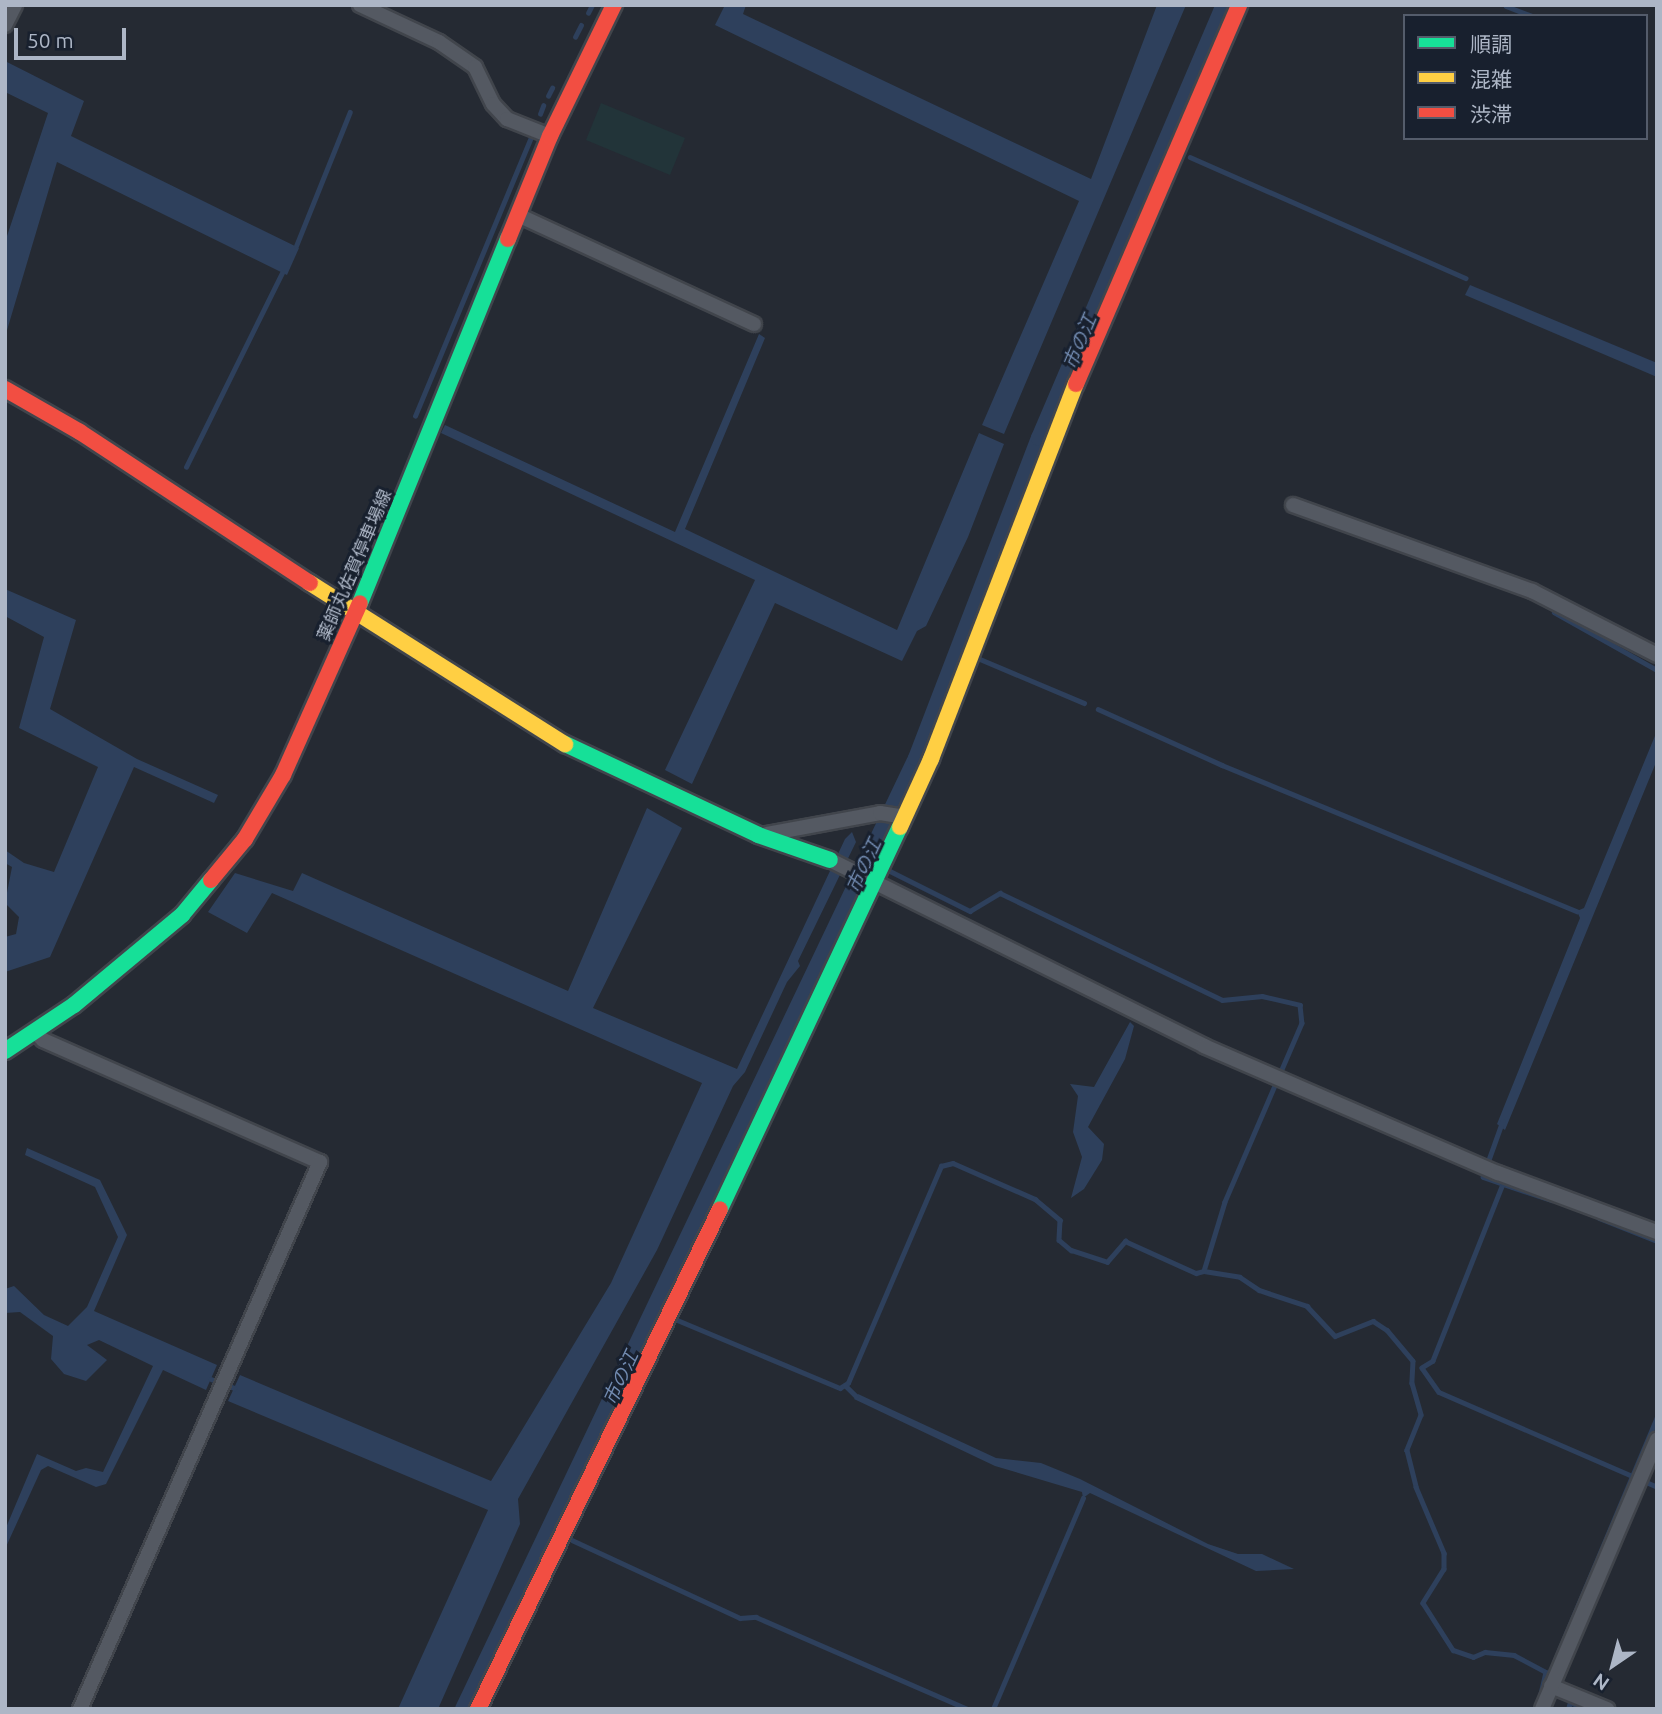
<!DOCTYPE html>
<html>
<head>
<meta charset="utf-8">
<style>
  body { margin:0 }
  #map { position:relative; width:1662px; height:1714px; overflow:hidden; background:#252a33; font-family:Ubuntu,"Noto Sans JP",sans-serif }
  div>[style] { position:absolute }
  .green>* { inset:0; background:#223439 }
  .water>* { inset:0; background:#2e405c }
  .stream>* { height:4.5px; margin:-2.25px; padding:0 2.25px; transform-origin:2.25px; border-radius:2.25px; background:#2e405c }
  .canal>* { height:16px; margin:-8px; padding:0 8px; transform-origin:8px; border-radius:8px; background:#2e405c }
  .roads { filter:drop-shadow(2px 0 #41454c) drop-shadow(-2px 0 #41454c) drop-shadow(0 2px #41454c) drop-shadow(0 -2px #41454c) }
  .street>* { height:14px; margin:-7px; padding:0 7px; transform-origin:7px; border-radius:7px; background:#545962 }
  .fast>* { height:16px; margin:-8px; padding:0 8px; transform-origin:8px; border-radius:8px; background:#16e098 }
  .slow>* { height:16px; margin:-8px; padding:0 8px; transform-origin:8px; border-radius:8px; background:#ffcf43 }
  .jam>* { height:16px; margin:-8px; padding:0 8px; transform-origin:8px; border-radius:8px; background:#f24e42 }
  span { translate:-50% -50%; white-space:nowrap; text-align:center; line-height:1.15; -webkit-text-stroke:6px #18202e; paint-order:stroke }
  .street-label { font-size:18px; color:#adb6c6 }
  .water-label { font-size:19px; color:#728bb1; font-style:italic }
  .frame { position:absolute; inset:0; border:7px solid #adb6c6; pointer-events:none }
  .legend { position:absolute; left:1403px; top:14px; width:245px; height:126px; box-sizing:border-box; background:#18202e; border:2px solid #545c6b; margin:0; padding:9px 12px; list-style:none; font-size:21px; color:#adb6c6 }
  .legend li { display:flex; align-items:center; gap:14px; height:35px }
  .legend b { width:35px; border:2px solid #545c6b }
  .north { position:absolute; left:1578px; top:1630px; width:70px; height:70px; -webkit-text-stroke:5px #18202e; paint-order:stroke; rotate:215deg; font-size:19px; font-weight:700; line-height:28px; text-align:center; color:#adb6c6 }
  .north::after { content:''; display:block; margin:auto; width:24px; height:32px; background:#adb6c6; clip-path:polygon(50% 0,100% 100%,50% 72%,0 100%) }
  .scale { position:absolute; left:14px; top:28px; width:112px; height:32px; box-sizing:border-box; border:4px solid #adb6c6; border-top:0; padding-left:9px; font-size:21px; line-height:24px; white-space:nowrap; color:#adb6c6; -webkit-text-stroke:5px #18202e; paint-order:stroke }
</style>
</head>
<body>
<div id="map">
  <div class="green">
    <i style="clip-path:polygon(601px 103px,685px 138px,670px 175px,586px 140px)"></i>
  </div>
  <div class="water">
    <i style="clip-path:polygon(725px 5px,746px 5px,743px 14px,1091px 179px,1157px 5px,1186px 5px,1004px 434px,982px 425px,1079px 201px,715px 25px)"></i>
    <i style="clip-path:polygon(5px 61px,84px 101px,71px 136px,299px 248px,287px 275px,57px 162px,5px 337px,5px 242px,48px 113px,5px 92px)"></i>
    <i style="clip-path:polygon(1470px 285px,1657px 363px,1657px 377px,1465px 295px)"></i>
    <i style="clip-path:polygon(759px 334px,765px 338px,685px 529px,897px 630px,979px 433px,1004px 444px,968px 537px,926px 626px,917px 631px,902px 661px,775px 603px,692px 784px,665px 770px,755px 580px,441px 433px,445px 425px,675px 532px)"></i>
    <i style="clip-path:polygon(5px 589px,76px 620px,50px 709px,137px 759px,218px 795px,214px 803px,134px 767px,50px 957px,5px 972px,5px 937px,16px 934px,19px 917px,5px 903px,12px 867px,5px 863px,5px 850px,24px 863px,54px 872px,98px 767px,19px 728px,44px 637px,5px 616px)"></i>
    <i style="clip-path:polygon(1657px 731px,1657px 760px,1505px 1130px,1497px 1124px,1580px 918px,1577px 911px,1584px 908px)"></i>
    <i style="clip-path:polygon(647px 808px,682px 828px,593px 1008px,737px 1069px,845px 839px,852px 832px,856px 842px,798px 961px,800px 966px,787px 982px,745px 1072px,733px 1086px,657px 1250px,518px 1499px,520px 1524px,438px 1709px,398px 1709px,488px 1510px,228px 1401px,240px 1375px,491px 1481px,611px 1283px,702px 1083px,272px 893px,247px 933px,208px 912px,235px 873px,293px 891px,302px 873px,568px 991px)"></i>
    <i style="clip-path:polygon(1130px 1022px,1134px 1026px,1125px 1059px,1088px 1127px,1104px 1144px,1102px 1160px,1084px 1189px,1071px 1198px,1082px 1157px,1073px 1132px,1078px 1096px,1070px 1084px,1094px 1087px)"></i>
    <i style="clip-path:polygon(27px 1148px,100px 1180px,127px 1235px,94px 1311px,217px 1365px,206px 1390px,163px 1370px,106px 1484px,96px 1487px,48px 1466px,41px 1470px,5px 1549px,5px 1530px,37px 1454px,76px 1471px,86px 1468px,103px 1472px,153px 1366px,99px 1340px,87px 1345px,107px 1360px,86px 1381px,64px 1374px,51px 1359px,53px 1336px,20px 1312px,5px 1313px,5px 1289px,14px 1286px,44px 1315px,68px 1326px,87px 1307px,118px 1237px,95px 1187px,25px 1155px)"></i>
    <i style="clip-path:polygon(858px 1394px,996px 1458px,1041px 1463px,1080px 1479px,1208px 1544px,1238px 1554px,1262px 1554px,1294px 1569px,1256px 1571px,1090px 1493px,1083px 1498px,1082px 1492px,995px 1466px,854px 1399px)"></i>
  </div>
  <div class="stream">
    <i style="left:1506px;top:6px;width:28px;rotate:21deg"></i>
    <i style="left:588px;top:13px;width:9px;rotate:-63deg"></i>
    <i style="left:575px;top:37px;width:13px;rotate:-63deg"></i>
    <i style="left:548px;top:96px;width:9px;rotate:-63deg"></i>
    <i style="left:540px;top:114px;width:9px;rotate:-69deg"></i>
    <i style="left:1190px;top:157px;width:301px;rotate:23.7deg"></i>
    <i style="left:296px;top:246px;width:144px;rotate:-68.1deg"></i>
    <i style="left:415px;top:416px;width:302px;rotate:-67.4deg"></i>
    <i style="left:186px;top:467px;width:216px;rotate:-63.7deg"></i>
    <i style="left:1554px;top:612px;width:118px;rotate:29.4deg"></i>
    <i style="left:980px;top:659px;width:113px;rotate:22.9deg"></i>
    <i style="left:1098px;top:709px;width:136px;rotate:24.3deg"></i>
    <i style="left:1222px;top:765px;width:384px;rotate:22.4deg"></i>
    <i style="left:886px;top:869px;width:94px;rotate:26.6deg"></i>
    <i style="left:970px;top:911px;width:35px;rotate:-31deg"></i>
    <i style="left:1000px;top:893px;width:246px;rotate:25.7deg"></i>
    <i style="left:1222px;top:1000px;width:40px;rotate:-5.7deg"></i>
    <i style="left:1262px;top:996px;width:39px;rotate:13deg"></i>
    <i style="left:1300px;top:1005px;width:18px;rotate:84deg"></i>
    <i style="left:1302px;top:1023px;width:195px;rotate:113.3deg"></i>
    <i style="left:1225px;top:1202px;width:72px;rotate:106.9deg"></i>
    <i style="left:1204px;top:1271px;width:36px;rotate:9deg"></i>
    <i style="left:1240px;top:1277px;width:23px;rotate:34deg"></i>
    <i style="left:1259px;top:1290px;width:51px;rotate:18.4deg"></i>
    <i style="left:1307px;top:1306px;width:41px;rotate:47deg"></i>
    <i style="left:1335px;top:1336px;width:41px;rotate:-21.5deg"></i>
    <i style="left:1373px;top:1321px;width:17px;rotate:33deg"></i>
    <i style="left:1387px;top:1330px;width:40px;rotate:50deg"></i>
    <i style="left:1413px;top:1361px;width:22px;rotate:93deg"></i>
    <i style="left:1412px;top:1383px;width:33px;rotate:74deg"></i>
    <i style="left:1421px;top:1415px;width:38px;rotate:112deg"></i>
    <i style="left:1407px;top:1450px;width:38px;rotate:76deg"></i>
    <i style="left:1416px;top:1487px;width:72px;rotate:67deg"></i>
    <i style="left:1444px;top:1553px;width:16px;rotate:90deg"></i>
    <i style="left:1444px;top:1569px;width:40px;rotate:122deg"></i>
    <i style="left:1423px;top:1603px;width:56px;rotate:57.4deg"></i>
    <i style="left:1453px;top:1650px;width:21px;rotate:19deg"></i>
    <i style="left:1473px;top:1657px;width:13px;rotate:-23deg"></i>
    <i style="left:1485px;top:1652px;width:29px;rotate:6deg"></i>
    <i style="left:1514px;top:1655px;width:36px;rotate:28deg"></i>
    <i style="left:1546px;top:1672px;width:27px;rotate:103deg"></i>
    <i style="left:1503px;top:1121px;width:59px;rotate:109.7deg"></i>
    <i style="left:1483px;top:1177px;width:21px;rotate:19deg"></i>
    <i style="left:1503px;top:1184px;width:190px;rotate:111.6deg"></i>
    <i style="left:1433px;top:1361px;width:13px;rotate:148deg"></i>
    <i style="left:1422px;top:1368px;width:29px;rotate:55deg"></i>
    <i style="left:1439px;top:1392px;width:238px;rotate:23.5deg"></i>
    <i style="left:1503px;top:1184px;width:51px;rotate:18.4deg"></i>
    <i style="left:1599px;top:1218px;width:62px;rotate:21.6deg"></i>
    <i style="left:675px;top:1319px;width:179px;rotate:22.7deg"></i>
    <i style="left:840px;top:1388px;width:9px;rotate:-32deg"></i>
    <i style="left:848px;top:1383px;width:236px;rotate:-66.8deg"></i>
    <i style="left:941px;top:1166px;width:12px;rotate:-14deg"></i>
    <i style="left:953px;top:1163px;width:90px;rotate:23.7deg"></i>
    <i style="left:1035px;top:1199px;width:33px;rotate:40deg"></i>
    <i style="left:1060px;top:1220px;width:20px;rotate:93deg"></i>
    <i style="left:1059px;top:1240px;width:16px;rotate:40deg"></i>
    <i style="left:1071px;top:1250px;width:38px;rotate:18deg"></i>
    <i style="left:1107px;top:1262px;width:28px;rotate:-49deg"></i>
    <i style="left:1125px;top:1241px;width:78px;rotate:24.3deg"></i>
    <i style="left:1196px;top:1273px;width:8px;rotate:-14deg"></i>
    <i style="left:211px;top:1379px;width:25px;rotate:21deg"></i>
    <i style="left:845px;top:1385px;width:16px;rotate:45deg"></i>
    <i style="left:572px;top:1540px;width:185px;rotate:24.9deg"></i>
    <i style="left:740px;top:1618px;width:16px;rotate:-4deg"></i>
    <i style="left:756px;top:1617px;width:231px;rotate:23.5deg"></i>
    <i style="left:1554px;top:1662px;width:266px;rotate:-67.2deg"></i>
    <i style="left:993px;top:1709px;width:229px;rotate:-66.9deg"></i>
    <i style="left:1568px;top:1709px;width:7px;rotate:-74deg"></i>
    <i style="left:1570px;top:1702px;width:17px;rotate:24deg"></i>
  </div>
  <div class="canal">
    <i style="left:463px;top:1709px;width:1053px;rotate:-64.53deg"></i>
    <i style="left:916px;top:758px;width:343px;rotate:-69deg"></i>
    <i style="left:1039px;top:438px;width:471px;rotate:-66.9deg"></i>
  </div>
  <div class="roads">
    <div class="street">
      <i style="left:360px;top:5px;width:87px;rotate:25.1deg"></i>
      <i style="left:439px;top:42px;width:44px;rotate:34.8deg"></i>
      <i style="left:475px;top:67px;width:41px;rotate:64.1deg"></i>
      <i style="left:493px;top:104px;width:21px;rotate:47deg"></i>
      <i style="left:507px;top:119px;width:46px;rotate:21.6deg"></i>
      <i style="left:5px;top:25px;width:22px;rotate:-63deg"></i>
      <i style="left:518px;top:215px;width:260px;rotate:24.8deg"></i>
      <i style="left:1293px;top:505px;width:254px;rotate:19.8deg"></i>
      <i style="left:1532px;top:591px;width:140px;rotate:27.1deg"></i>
      <i style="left:767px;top:834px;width:115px;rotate:-10.5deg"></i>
      <i style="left:880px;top:813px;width:24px;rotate:9deg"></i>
      <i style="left:830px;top:860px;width:418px;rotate:26.4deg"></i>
      <i style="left:1204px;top:1046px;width:320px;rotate:23.4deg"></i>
      <i style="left:1498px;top:1173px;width:170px;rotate:20.4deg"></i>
      <i style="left:35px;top:1032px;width:11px;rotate:45deg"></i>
      <i style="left:43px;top:1040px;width:303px;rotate:23.8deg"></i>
      <i style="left:320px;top:1162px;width:597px;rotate:113.69deg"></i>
      <i style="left:1551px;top:1686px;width:61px;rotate:22.3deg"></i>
      <i style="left:1542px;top:1709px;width:293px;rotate:-66.9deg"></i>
    </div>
    <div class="fast">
      <i style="left:360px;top:603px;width:393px;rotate:-67.9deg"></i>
      <i style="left:565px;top:744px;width:213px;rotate:25.2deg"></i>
      <i style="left:758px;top:835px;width:76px;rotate:19.1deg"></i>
      <i style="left:5px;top:1051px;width:83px;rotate:-33.7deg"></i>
      <i style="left:74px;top:1005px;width:141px;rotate:-39.8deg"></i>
      <i style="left:182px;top:915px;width:45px;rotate:-50.4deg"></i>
      <i style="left:720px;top:1209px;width:422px;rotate:-64.8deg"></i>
    </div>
    <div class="slow">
      <i style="left:310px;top:583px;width:302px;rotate:32.3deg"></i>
      <i style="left:900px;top:827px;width:75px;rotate:-65.5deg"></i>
      <i style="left:931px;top:759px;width:402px;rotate:-68.9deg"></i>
    </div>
    <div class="jam">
      <i style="left:508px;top:239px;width:111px;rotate:-67.8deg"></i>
      <i style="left:550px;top:136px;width:146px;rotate:-64deg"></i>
      <i style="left:1076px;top:384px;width:413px;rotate:-66.7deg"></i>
      <i style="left:5px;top:389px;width:86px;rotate:29.8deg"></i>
      <i style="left:80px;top:432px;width:275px;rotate:33.3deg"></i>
      <i style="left:211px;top:880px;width:53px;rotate:-50.3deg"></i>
      <i style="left:245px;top:839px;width:74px;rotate:-59.3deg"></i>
      <i style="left:283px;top:775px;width:188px;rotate:-65.9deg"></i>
      <i style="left:478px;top:1709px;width:555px;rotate:-64.17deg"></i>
    </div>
  </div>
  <div class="street-label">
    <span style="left:354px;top:565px;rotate:-67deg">薬師丸佐賀停車場線</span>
  </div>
  <div class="water-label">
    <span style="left:1080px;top:342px;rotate:-67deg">市の江</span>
    <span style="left:864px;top:866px;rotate:-65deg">市の江</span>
    <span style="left:621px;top:1378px;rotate:-65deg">市の江</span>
  </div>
  <div class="frame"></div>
  <ul class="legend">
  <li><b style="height:9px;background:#16e098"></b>順調</li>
  <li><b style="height:9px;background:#ffcf43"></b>混雑</li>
  <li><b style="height:9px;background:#f24e42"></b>渋滞</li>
  </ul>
  <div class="north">N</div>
  <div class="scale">50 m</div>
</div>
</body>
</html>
